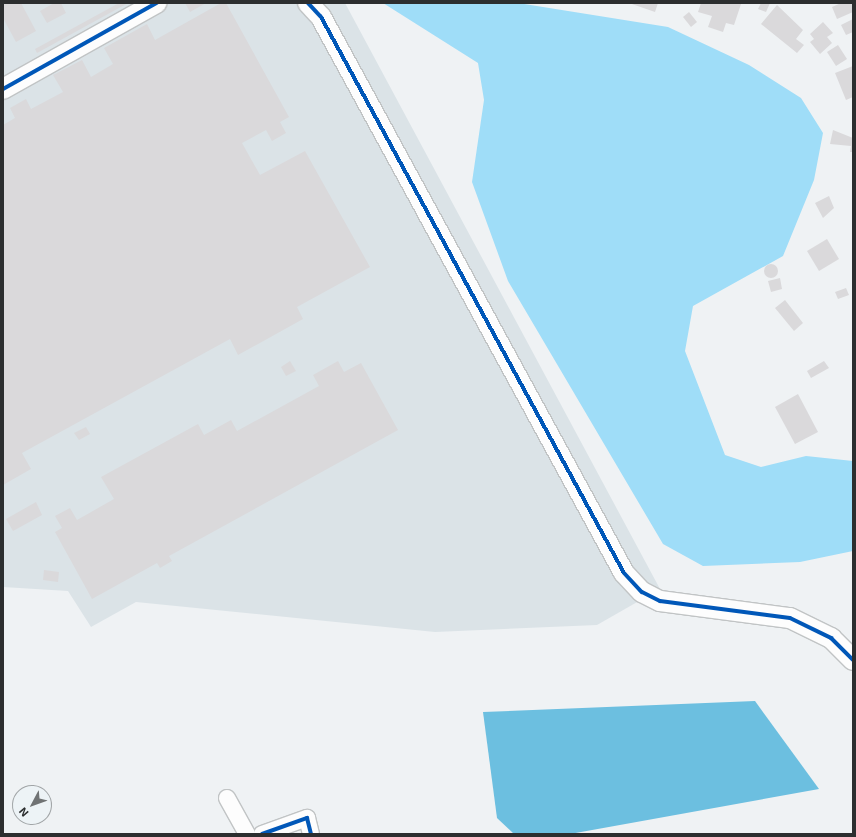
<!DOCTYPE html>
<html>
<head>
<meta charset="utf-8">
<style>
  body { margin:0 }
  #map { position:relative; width:856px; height:837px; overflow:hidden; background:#eff2f4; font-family:"Exo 2",sans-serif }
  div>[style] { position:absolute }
  .built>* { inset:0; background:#dbe3e7 }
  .forest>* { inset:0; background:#9fddf8 }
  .water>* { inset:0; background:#6cbfe0 }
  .building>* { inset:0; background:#dad9db }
  .round { border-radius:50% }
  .roads { filter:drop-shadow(1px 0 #c1c4c5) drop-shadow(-1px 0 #c1c4c5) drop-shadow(0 1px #c1c4c5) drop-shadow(0 -1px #c1c4c5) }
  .minor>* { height:16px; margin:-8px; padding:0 8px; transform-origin:8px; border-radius:8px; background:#fdfdfd }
  .tertiary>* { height:20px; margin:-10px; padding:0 10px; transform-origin:10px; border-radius:10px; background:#fdfdfd }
  .cycleway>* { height:4px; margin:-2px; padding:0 2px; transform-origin:2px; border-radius:2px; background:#0057b8 }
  span { translate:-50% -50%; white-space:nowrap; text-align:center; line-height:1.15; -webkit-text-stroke:3px #edf3f6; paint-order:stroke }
  .frame { position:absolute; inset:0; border:4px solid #2c2e2f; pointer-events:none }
  .north { position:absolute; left:12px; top:785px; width:40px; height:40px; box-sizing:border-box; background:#edf3f6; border:1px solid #a0a4a6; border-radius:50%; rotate:229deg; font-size:11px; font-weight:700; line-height:16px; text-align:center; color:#2c2e2f }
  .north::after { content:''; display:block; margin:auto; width:14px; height:18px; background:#707374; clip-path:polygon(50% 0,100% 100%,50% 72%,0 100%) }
</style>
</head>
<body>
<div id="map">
  <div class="built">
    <i style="clip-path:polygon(3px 3px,345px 3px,660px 589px,597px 625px,435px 632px,136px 602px,91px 627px,68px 591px,3px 587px)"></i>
  </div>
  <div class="forest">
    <i style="clip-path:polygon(383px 3px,518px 3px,668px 27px,749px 65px,801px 98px,823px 133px,814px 180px,783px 256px,693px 306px,685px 351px,725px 455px,761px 467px,806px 456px,853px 461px,853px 551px,800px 562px,703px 566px,663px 544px,508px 281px,472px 182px,484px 100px,478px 63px)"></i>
  </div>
  <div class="water">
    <i style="clip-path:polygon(755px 701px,819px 789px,570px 834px,514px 834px,497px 818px,483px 712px)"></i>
  </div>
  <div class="building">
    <i style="clip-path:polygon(3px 3px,21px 3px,36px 31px,16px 42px,3px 18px)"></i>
    <i style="clip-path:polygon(54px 3px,61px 3px,66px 13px,47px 23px,40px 11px)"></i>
    <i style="clip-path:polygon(119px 3px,128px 3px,37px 53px,35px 49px)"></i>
    <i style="clip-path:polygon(185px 3px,206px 3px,190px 12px)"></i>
    <i style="clip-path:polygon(221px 3px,226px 3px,289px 117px,280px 122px,286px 133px,272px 141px,266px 130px,242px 143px,260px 175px,305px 151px,370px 267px,297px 307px,303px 319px,238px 355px,230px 339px,22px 453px,31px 469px,3px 485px,3px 125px,15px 118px,10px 108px,26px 99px,31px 109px,63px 92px,53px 75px,82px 60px,91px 77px,113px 64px,104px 48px,147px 24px,155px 40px)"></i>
    <i style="clip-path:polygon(629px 3px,658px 3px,655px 12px)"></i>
    <i style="clip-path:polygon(701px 3px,741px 4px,734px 25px,726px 23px,723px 32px,708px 27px,712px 16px,698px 12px)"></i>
    <i style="clip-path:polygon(761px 3px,770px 3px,766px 12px,758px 9px)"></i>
    <i style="clip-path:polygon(841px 3px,852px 3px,853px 12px,837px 19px,832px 7px)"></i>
    <i style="clip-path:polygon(777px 5px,803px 30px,796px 39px,804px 45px,797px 53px,761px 24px)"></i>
    <i style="clip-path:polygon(689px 12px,697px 22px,691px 27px,683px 17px)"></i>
    <i style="clip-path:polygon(853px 19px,853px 32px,846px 35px,841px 25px)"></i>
    <i style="clip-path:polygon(823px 22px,833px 33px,827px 37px,832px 43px,820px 54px,810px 42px,814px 39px,810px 34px)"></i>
    <i style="clip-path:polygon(838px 45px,847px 59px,836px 66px,827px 52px)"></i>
    <i style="clip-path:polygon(853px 66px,853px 97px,846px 100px,835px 73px)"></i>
    <i style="clip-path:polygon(833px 130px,853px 138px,853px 152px,850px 152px,851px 146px,830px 144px)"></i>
    <i style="clip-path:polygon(829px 196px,834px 208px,823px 218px,815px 203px)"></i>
    <i style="clip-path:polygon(827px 239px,839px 259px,819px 271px,807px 251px)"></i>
    <i class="round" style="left:764px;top:264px;width:14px;height:14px"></i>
    <i style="clip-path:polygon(780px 278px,782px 289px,771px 292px,768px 281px)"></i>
    <i style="clip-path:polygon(846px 288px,849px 295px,838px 299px,835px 292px)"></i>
    <i style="clip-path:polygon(785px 300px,803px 323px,794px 331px,775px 308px)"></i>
    <i style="clip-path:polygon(290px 361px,296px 371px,286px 376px,281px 367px)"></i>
    <i style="clip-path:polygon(338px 361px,344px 372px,361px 363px,398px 430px,169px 556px,172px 561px,160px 568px,157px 563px,92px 599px,55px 532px,62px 528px,55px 516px,70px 508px,77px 520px,114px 499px,101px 477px,198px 424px,204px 435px,231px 420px,237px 431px,319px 386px,313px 375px)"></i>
    <i style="clip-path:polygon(824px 361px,829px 368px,811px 378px,807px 371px)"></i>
    <i style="clip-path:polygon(798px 394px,818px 432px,795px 444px,775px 407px)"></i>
    <i style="clip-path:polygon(86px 427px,90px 434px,79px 440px,74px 433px)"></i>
    <i style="clip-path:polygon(36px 502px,42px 515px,13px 531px,6px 519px)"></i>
    <i style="clip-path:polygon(44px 570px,59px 572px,58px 582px,43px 580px)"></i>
  </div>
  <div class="roads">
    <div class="minor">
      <i style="left:227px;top:798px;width:41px;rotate:60.9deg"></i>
      <i style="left:262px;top:834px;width:48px;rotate:-19.6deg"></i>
      <i style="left:307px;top:818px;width:16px;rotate:76deg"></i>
    </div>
    <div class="tertiary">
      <i style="left:308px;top:3px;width:19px;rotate:47deg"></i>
      <i style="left:321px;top:17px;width:633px;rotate:61.41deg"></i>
      <i style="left:624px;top:573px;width:26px;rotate:47deg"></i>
      <i style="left:642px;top:592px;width:20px;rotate:27deg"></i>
      <i style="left:660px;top:601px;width:131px;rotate:7.5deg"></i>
      <i style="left:790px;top:618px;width:46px;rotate:26deg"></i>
      <i style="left:831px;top:638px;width:31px;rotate:45deg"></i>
      <i style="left:3px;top:89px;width:176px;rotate:-29.3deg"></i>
    </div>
  </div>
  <div class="cycleway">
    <i style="left:308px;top:3px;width:19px;rotate:47deg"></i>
    <i style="left:321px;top:17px;width:633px;rotate:61.41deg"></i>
    <i style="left:624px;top:573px;width:26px;rotate:47deg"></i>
    <i style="left:642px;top:592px;width:20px;rotate:27deg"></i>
    <i style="left:660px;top:601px;width:131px;rotate:7.5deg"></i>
    <i style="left:790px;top:618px;width:46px;rotate:26deg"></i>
    <i style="left:831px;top:638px;width:31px;rotate:45deg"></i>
    <i style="left:3px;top:89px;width:176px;rotate:-29.3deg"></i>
    <i style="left:262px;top:834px;width:48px;rotate:-19.6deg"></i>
    <i style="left:307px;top:818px;width:16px;rotate:76deg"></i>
  </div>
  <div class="frame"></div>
  <div class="north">N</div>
</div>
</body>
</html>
